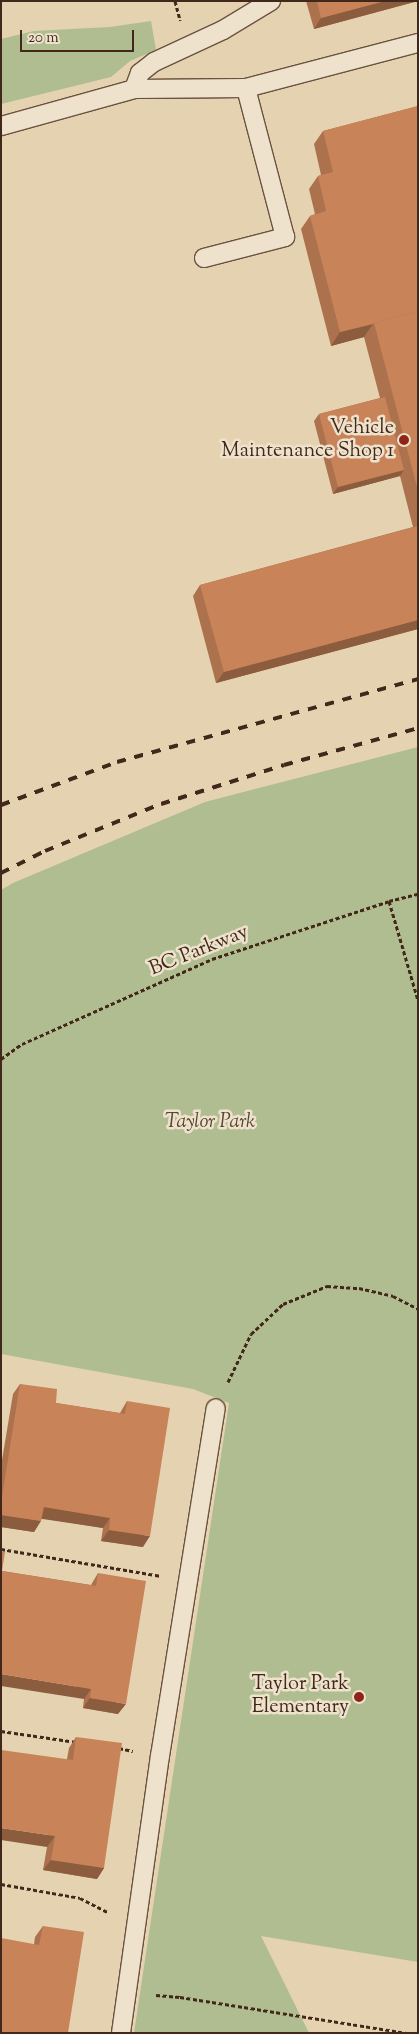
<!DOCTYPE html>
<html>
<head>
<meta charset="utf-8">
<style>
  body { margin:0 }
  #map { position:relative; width:419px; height:2034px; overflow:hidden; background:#e5d2b0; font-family:"Sorts Mill Goudy",serif }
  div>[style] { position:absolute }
  .green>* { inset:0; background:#afbd90 }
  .path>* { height:3px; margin-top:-1.5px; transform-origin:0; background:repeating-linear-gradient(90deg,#42281b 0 4px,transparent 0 6.5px) }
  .roads { filter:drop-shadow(1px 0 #6b5240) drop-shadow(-1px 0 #6b5240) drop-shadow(0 1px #6b5240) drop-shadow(0 -1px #6b5240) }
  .lane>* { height:18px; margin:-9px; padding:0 9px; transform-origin:9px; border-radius:9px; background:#eee2cc }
  .rail>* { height:4px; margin-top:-2px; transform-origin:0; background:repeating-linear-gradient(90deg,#42281b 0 9px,transparent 0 18px) }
  .wall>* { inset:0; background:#ac714d }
  .shaded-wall>* { inset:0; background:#8c5c3e }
  .building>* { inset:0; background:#c88359 }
  .dots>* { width:14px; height:14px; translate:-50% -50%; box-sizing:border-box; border:2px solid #eee2cc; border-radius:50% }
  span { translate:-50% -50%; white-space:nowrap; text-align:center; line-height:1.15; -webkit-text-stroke:5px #eee2cc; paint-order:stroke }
  .poi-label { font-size:20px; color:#42281b }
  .right { translate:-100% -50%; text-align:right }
  .street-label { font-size:20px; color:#42281b }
  .park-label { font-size:20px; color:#584632; font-style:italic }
  .frame { position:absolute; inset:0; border:2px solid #42281b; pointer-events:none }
  .scale { position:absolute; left:20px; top:30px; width:114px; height:22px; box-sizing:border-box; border:2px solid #42281b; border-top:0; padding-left:6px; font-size:15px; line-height:18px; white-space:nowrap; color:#42281b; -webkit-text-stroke:4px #eee2cc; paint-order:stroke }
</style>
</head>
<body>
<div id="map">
  <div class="green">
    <i style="clip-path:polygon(151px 21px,156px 50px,130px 61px,111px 77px,1px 104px,1px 39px,34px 31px,110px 27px)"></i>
    <i style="clip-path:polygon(418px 747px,418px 1962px,261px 1936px,309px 2033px,134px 2033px,229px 1403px,193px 1389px,1px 1354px,1px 890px,13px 883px,205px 802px)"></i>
  </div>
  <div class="path">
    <i style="left:175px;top:1px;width:20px;rotate:75deg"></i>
    <i style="left:389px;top:901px;width:103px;rotate:73.7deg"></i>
    <i style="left:1px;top:1059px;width:26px;rotate:-36deg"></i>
    <i style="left:22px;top:1044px;width:208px;rotate:-24.1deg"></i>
    <i style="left:212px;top:959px;width:186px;rotate:-18.1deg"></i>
    <i style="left:389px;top:901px;width:30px;rotate:-14deg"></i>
    <i style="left:228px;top:1382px;width:53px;rotate:-64.4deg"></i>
    <i style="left:251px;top:1334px;width:44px;rotate:-43.2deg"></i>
    <i style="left:283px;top:1304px;width:48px;rotate:-22.2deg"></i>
    <i style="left:327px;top:1286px;width:32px;rotate:4deg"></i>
    <i style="left:359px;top:1288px;width:35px;rotate:13deg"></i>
    <i style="left:393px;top:1296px;width:28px;rotate:27deg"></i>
    <i style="left:1px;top:1549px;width:161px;rotate:9.6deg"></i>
    <i style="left:1px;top:1731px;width:76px;rotate:8.3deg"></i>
    <i style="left:119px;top:1748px;width:14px;rotate:12deg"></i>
    <i style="left:1px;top:1884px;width:80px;rotate:10deg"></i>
    <i style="left:80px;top:1898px;width:31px;rotate:27deg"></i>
    <i style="left:156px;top:1995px;width:24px;rotate:5deg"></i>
    <i style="left:180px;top:1997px;width:231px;rotate:9deg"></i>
  </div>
  <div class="roads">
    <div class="lane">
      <i style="left:271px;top:1px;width:56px;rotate:148.9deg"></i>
      <i style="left:223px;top:30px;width:76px;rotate:155.1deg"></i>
      <i style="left:154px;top:62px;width:18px;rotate:142deg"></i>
      <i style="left:140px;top:73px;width:17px;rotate:111deg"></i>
      <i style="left:134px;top:89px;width:112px;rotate:-0.5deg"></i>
      <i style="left:246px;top:88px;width:178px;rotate:-14.7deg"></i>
      <i style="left:1px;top:126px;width:138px;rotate:-15.5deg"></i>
      <i style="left:204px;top:258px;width:84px;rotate:-14.5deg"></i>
      <i style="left:285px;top:237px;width:154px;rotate:-104.7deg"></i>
      <i style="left:121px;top:2033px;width:280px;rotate:-82deg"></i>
      <i style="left:160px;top:1756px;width:352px;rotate:-80.9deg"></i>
    </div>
  </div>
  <div class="rail">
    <i style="left:1px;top:805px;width:124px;rotate:-20.3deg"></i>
    <i style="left:117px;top:762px;width:312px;rotate:-15.4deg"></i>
    <i style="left:1px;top:873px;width:49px;rotate:-26.6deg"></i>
    <i style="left:45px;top:851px;width:125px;rotate:-22.1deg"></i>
    <i style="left:161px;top:804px;width:129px;rotate:-17.6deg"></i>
    <i style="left:284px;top:765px;width:139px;rotate:-15.4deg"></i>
  </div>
  <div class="wall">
    <i style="clip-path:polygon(306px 1px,418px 1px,314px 29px)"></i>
    <i style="clip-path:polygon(418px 106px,418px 629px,216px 683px,193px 596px,200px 585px,413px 527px,400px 476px,333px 494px,314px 421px,319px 414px,380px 398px,364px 337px,331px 346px,301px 229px,310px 216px,315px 214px,309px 189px,318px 176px,321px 175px,314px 144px,323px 131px)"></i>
    <i style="clip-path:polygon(20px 1384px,56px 1403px,120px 1413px,127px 1401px,143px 1547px,101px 1541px,103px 1528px,42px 1518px,34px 1532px,1px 1527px,1px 1466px,13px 1394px)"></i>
    <i style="clip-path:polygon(2px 1571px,91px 1585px,98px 1573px,118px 1714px,83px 1708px,84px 1699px)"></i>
    <i style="clip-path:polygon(76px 1737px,104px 1868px,97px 1879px,43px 1870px,47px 1847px,67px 1759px,69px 1748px)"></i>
    <i style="clip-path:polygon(43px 1926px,68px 2033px,34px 1944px,35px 1937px)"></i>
  </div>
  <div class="shaded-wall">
    <i style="clip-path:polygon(385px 1px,418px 1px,314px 29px,321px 18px)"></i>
    <i style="clip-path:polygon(373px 324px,364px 337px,331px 346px,340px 332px)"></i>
    <i style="clip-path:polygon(404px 470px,400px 476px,333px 494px,338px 487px)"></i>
    <i style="clip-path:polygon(418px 620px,418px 629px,216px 683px,224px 672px)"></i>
    <i style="clip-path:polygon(44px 1507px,110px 1518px,103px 1528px,36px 1518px)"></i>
    <i style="clip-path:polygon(1px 1515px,41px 1521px,34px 1532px,1px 1527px)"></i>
    <i style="clip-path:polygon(109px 1530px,150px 1536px,143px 1547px,101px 1541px)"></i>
    <i style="clip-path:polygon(1px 1674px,91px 1689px,84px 1699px,1px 1686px)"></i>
    <i style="clip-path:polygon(90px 1698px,126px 1704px,118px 1714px,83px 1708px)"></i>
    <i style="clip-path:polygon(1px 1828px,55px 1836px,47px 1847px,1px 1840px)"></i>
    <i style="clip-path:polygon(51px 1860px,104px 1868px,97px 1879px,43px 1870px)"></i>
  </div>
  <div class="building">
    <i style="clip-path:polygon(317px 1px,385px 1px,321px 18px)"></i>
    <i style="clip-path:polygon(418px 106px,418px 311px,374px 323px,373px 324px,340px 332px,310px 216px,326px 211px,318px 176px,333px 172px,323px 131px)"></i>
    <i style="clip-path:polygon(418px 311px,418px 491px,374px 323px)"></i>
    <i style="clip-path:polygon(385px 397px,404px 470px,338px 487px,319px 414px)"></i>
    <i style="clip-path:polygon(418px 526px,418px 620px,224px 672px,200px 585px)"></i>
    <i style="clip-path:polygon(20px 1384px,57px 1389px,56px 1403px,125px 1414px,127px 1401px,170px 1408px,150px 1536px,109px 1530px,110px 1518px,44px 1507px,41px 1521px,1px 1515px,1px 1503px)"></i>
    <i style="clip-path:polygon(1px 1552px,5px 1552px,2px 1571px,96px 1586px,98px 1573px,146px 1581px,126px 1704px,90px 1698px,91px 1689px,1px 1674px)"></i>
    <i style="clip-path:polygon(76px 1737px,122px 1743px,104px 1868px,51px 1860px,55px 1836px,1px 1828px,1px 1750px,73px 1760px)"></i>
    <i style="clip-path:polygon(43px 1926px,84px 1932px,68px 2033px,1px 2033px,1px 1938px,39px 1945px)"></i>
  </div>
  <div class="dots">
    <i style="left:404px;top:440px;background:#8f2418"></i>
    <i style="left:359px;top:1697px;background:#8f2418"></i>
  </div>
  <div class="poi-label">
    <span class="right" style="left:394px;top:440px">Vehicle<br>Maintenance Shop 1</span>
    <span class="right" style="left:349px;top:1696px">Taylor Park<br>Elementary</span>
  </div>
  <div class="street-label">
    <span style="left:199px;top:951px;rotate:-22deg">BC Parkway</span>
  </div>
  <div class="park-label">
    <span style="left:210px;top:1122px">Taylor Park</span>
  </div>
  <div class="frame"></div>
  <div class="scale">20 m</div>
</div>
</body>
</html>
